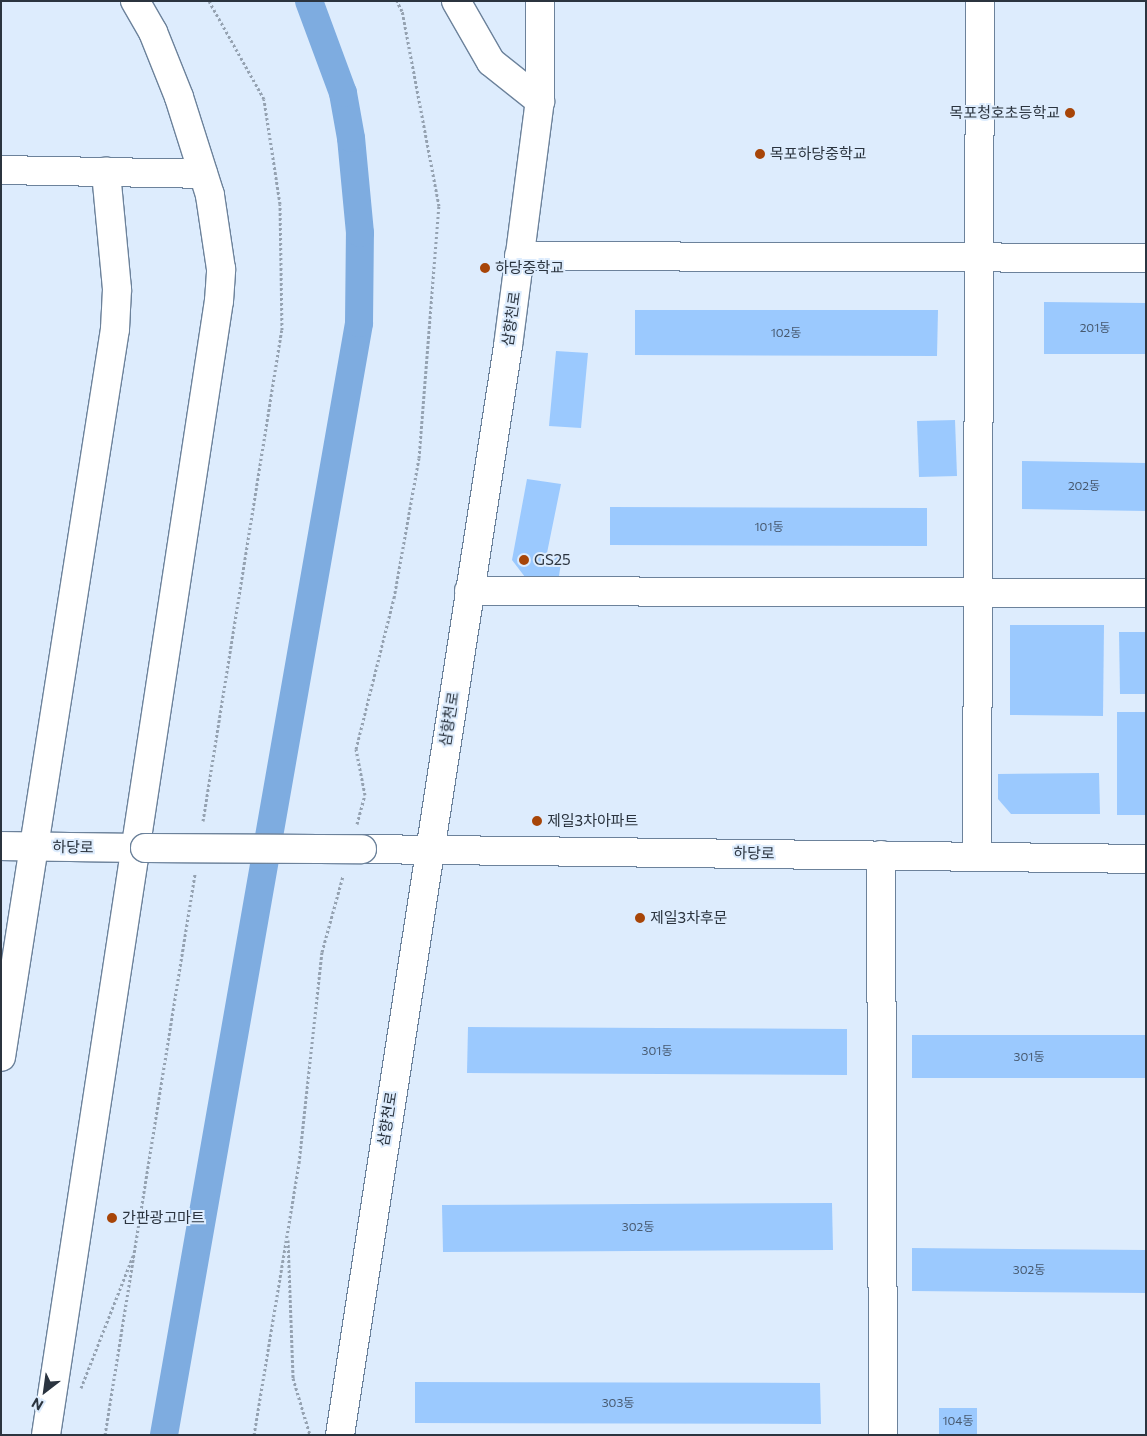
<!DOCTYPE html>
<html>
<head>
<meta charset="utf-8">
<style>
  body { margin:0 }
  #map { position:relative; width:1147px; height:1436px; overflow:hidden; background:#ddecfd; font-family:Commissioner,"Noto Sans KR",sans-serif }
  div>[style] { position:absolute }
  .canal>* { height:28px; margin:-14px; padding:0 14px; transform-origin:14px; border-radius:14px; background:#7eace0 }
  .building>* { inset:0; background:#9bc9fe }
  .path>* { height:3px; margin-top:-1.5px; transform-origin:0; background:repeating-linear-gradient(90deg,#95a2b1 0 2.5px,transparent 0 5px) }
  .roads { filter:drop-shadow(1px 0 #6c829b) drop-shadow(-1px 0 #6c829b) drop-shadow(0 1px #6c829b) drop-shadow(0 -1px #6c829b) }
  .street>* { height:28px; margin:-14px; padding:0 14px; transform-origin:14px; border-radius:14px; background:#fff }
  .secondary>* { height:28px; margin:-14px; padding:0 14px; transform-origin:14px; border-radius:14px; background:#fff }
  .bridges { filter:drop-shadow(1px 0 #6c829b) drop-shadow(-1px 0 #6c829b) drop-shadow(0 1px #6c829b) drop-shadow(0 -1px #6c829b) }
  .secondary-bridge>* { height:28px; margin:-14px; padding:0 14px; transform-origin:14px; border-radius:14px; background:#fff }
  .dots>* { width:14px; height:14px; translate:-50% -50%; box-sizing:border-box; border:2px solid #ddecfd; border-radius:50% }
  span { translate:-50% -50%; white-space:nowrap; text-align:center; line-height:1.15; -webkit-text-stroke:4px #ddecfd; paint-order:stroke }
  .number-label { font-size:12px; color:#47596f }
  .number-label span { -webkit-text-stroke-width:0 }
  .poi-label { font-size:15px; color:#2b343f }
  .right { translate:-100% -50%; text-align:right }
  .left { translate:0 -50%; text-align:left }
  .street-label { font-size:15px; color:#2b343f }
  .frame { position:absolute; inset:0; border:2px solid #2b343f; pointer-events:none }
  .north { position:absolute; left:20px; top:1366px; width:50px; height:50px; -webkit-text-stroke:4px #ddecfd; paint-order:stroke; rotate:210deg; font-size:14px; font-weight:700; line-height:20px; text-align:center; color:#2b343f }
  .north::after { content:''; display:block; margin:auto; width:18px; height:22px; background:#2b343f; clip-path:polygon(50% 0,100% 100%,50% 72%,0 100%) }
</style>
</head>
<body>
<div id="map">
  <div class="canal">
    <i style="left:164px;top:1435px;width:1129px;rotate:-80.05deg"></i>
    <i style="left:359px;top:323px;width:90px;rotate:-89.4deg"></i>
    <i style="left:360px;top:233px;width:95px;rotate:-95.4deg"></i>
    <i style="left:351px;top:138px;width:46px;rotate:-100.1deg"></i>
    <i style="left:343px;top:93px;width:98px;rotate:-110.3deg"></i>
  </div>
  <div class="building">
    <i style="clip-path:polygon(1044px 302px,1146px 303px,1146px 354px,1044px 354px)"></i>
    <i style="clip-path:polygon(635px 310px,938px 310px,937px 356px,635px 355px)"></i>
    <i style="clip-path:polygon(556px 351px,588px 353px,581px 428px,549px 426px)"></i>
    <i style="clip-path:polygon(955px 420px,957px 476px,919px 477px,917px 421px)"></i>
    <i style="clip-path:polygon(1022px 461px,1146px 463px,1146px 511px,1022px 509px)"></i>
    <i style="clip-path:polygon(527px 479px,561px 484px,547px 553px,562px 556px,559px 576px,525px 577px,512px 560px)"></i>
    <i style="clip-path:polygon(610px 507px,927px 508px,927px 546px,610px 545px)"></i>
    <i style="clip-path:polygon(1010px 625px,1104px 625px,1103px 716px,1010px 715px)"></i>
    <i style="clip-path:polygon(1119px 632px,1146px 632px,1146px 694px,1120px 694px)"></i>
    <i style="clip-path:polygon(1117px 712px,1146px 712px,1146px 815px,1117px 815px)"></i>
    <i style="clip-path:polygon(1099px 773px,1100px 814px,1011px 814px,998px 799px,998px 774px)"></i>
    <i style="clip-path:polygon(468px 1027px,847px 1029px,847px 1075px,467px 1073px)"></i>
    <i style="clip-path:polygon(912px 1035px,1146px 1035px,1146px 1078px,912px 1078px)"></i>
    <i style="clip-path:polygon(832px 1203px,833px 1250px,443px 1252px,442px 1205px)"></i>
    <i style="clip-path:polygon(912px 1248px,1146px 1250px,1146px 1293px,912px 1291px)"></i>
    <i style="clip-path:polygon(415px 1382px,820px 1383px,821px 1424px,415px 1423px)"></i>
    <i style="clip-path:polygon(939px 1408px,977px 1408px,977px 1435px,939px 1435px)"></i>
  </div>
  <div class="path">
    <i style="left:203px;top:821px;width:497px;rotate:-80.9deg"></i>
    <i style="left:282px;top:330px;width:126px;rotate:-90.9deg"></i>
    <i style="left:280px;top:204px;width:106px;rotate:-98.7deg"></i>
    <i style="left:264px;top:99px;width:112px;rotate:-119.3deg"></i>
    <i style="left:357px;top:824px;width:30px;rotate:-75deg"></i>
    <i style="left:365px;top:795px;width:47px;rotate:-101.1deg"></i>
    <i style="left:356px;top:749px;width:156px;rotate:-75.9deg"></i>
    <i style="left:394px;top:598px;width:142px;rotate:-79.9deg"></i>
    <i style="left:419px;top:458px;width:253px;rotate:-85.5deg"></i>
    <i style="left:439px;top:206px;width:198px;rotate:-100.7deg"></i>
    <i style="left:402px;top:11px;width:11px;rotate:-117deg"></i>
    <i style="left:288px;top:1240px;width:138px;rotate:87.9deg"></i>
    <i style="left:293px;top:1378px;width:59px;rotate:73.4deg"></i>
    <i style="left:81px;top:1388px;width:142px;rotate:-68.5deg"></i>
    <i style="left:105px;top:1435px;width:568px;rotate:-80.89deg"></i>
    <i style="left:254px;top:1435px;width:276px;rotate:-80.6deg"></i>
    <i style="left:299px;top:1163px;width:212px;rotate:-83.8deg"></i>
    <i style="left:322px;top:952px;width:79px;rotate:-74.6deg"></i>
  </div>
  <div class="roads">
    <div class="street">
      <i style="left:456px;top:1px;width:70px;rotate:60.2deg"></i>
      <i style="left:491px;top:62px;width:63px;rotate:38.5deg"></i>
      <i style="left:1px;top:170px;width:202px;rotate:1.1deg"></i>
      <i style="left:519px;top:256px;width:627px;rotate:0.18deg"></i>
      <i style="left:469px;top:591px;width:677px;rotate:0.17deg"></i>
      <i style="left:881px;top:855px;width:580px;rotate:89.8deg"></i>
      <i style="left:977px;top:856px;width:855px;rotate:-89.8deg"></i>
      <i style="left:1px;top:1057px;width:737px;rotate:-81.1deg"></i>
      <i style="left:115px;top:329px;width:40px;rotate:-87.1deg"></i>
      <i style="left:117px;top:289px;width:118px;rotate:-95.4deg"></i>
    </div>
    <div class="secondary">
      <i style="left:1px;top:846px;width:144px;rotate:0.8deg"></i>
      <i style="left:362px;top:849px;width:784px;rotate:0.73deg"></i>
      <i style="left:46px;top:1435px;width:1147px;rotate:-81.33deg"></i>
      <i style="left:219px;top:301px;width:32px;rotate:-86deg"></i>
      <i style="left:221px;top:269px;width:75px;rotate:-98.5deg"></i>
      <i style="left:210px;top:195px;width:103px;rotate:-107.6deg"></i>
      <i style="left:179px;top:97px;width:70px;rotate:-111.8deg"></i>
      <i style="left:153px;top:32px;width:36px;rotate:-120deg"></i>
      <i style="left:340px;top:1435px;width:1102px;rotate:-81.23deg"></i>
      <i style="left:508px;top:346px;width:247px;rotate:-82.6deg"></i>
      <i style="left:540px;top:101px;width:100px;rotate:-90deg"></i>
    </div>
  </div>
  <div class="bridges">
    <div class="secondary-bridge">
      <i style="left:145px;top:848px;width:217px;rotate:0.3deg"></i>
    </div>
  </div>
  <div class="dots">
    <i style="left:1070px;top:113px;background:#a74508"></i>
    <i style="left:760px;top:154px;background:#a74508"></i>
    <i style="left:485px;top:268px;background:#a74508"></i>
    <i style="left:524px;top:560px;background:#a74508"></i>
    <i style="left:537px;top:821px;background:#a74508"></i>
    <i style="left:640px;top:918px;background:#a74508"></i>
    <i style="left:112px;top:1218px;background:#a74508"></i>
  </div>
  <div class="number-label">
    <span style="left:1095px;top:328px">201동</span>
    <span style="left:786px;top:333px">102동</span>
    <span style="left:1084px;top:486px">202동</span>
    <span style="left:769px;top:527px">101동</span>
    <span style="left:657px;top:1051px">301동</span>
    <span style="left:1029px;top:1057px">301동</span>
    <span style="left:638px;top:1227px">302동</span>
    <span style="left:1029px;top:1270px">302동</span>
    <span style="left:618px;top:1403px">303동</span>
    <span style="left:958px;top:1421px">104동</span>
  </div>
  <div class="poi-label">
    <span class="right" style="left:1060px;top:113px">목포청호초등학교</span>
    <span class="left" style="left:770px;top:154px">목포하당중학교</span>
    <span class="left" style="left:495px;top:268px">하당중학교</span>
    <span class="left" style="left:534px;top:560px">GS25</span>
    <span class="left" style="left:547px;top:821px">제일3차아파트</span>
    <span class="left" style="left:650px;top:918px">제일3차후문</span>
    <span class="left" style="left:122px;top:1218px">간판광고마트</span>
  </div>
  <div class="street-label">
    <span style="left:511px;top:319px;rotate:-82deg">삼향천로</span>
    <span style="left:449px;top:719px;rotate:-81deg">삼향천로</span>
    <span style="left:73px;top:847px;rotate:1deg">하당로</span>
    <span style="left:754px;top:853px;rotate:1deg">하당로</span>
    <span style="left:387px;top:1119px;rotate:-81deg">삼향천로</span>
  </div>
  <div class="frame"></div>
  <div class="north">N</div>
</div>
</body>
</html>
